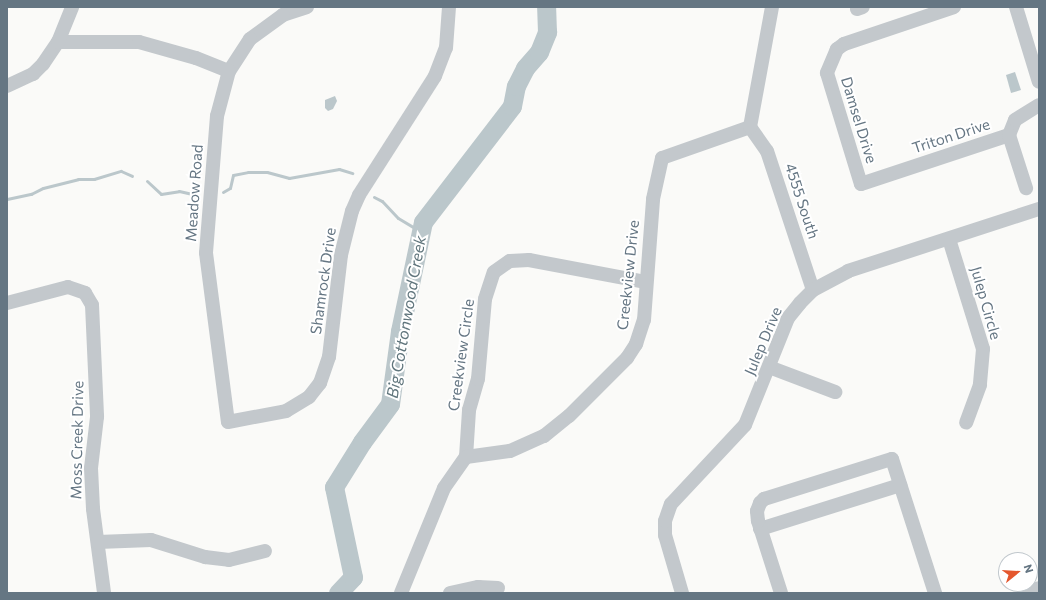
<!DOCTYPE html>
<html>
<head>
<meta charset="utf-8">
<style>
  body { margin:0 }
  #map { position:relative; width:1046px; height:600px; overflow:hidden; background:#fafaf8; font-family:Commissioner,sans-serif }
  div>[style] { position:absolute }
  .water>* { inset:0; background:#bbc7cb }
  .stream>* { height:3px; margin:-1.5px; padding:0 1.5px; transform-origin:1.5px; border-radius:1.5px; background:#bbc7cb }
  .river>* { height:19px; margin:-9.5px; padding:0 9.5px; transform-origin:9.5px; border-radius:9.5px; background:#bbc7cb }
  .minor>* { height:14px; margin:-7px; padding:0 7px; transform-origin:7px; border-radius:7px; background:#c3c8cc }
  span { translate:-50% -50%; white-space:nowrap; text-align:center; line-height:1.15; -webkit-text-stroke:4px #fff; paint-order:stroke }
  .street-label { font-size:15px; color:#657683 }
  .water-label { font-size:16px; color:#60757c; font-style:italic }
  .frame { position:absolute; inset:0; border:8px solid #657683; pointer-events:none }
  .north { position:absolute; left:998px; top:552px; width:40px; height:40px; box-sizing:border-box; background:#fff; border:1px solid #c1c8cd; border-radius:50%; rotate:72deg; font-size:11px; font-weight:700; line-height:16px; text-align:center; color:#657683 }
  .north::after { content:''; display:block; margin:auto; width:14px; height:18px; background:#e4572e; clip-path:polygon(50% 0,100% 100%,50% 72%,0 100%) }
</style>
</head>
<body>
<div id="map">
  <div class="water">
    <i style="clip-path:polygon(1015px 72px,1021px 90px,1011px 93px,1006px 75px)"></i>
    <i style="clip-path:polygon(335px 96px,337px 101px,333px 109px,328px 111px,325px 108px,325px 100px)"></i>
  </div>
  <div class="stream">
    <i style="left:147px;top:181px;width:19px;rotate:43deg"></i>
    <i style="left:161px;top:194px;width:18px;rotate:-9deg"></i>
    <i style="left:179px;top:191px;width:17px;rotate:13deg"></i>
    <i style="left:223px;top:192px;width:8px;rotate:-30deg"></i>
    <i style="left:230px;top:188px;width:13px;rotate:-77deg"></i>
    <i style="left:233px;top:175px;width:15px;rotate:-11deg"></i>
    <i style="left:248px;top:172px;width:19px"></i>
    <i style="left:267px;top:172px;width:23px;rotate:15deg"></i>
    <i style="left:289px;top:178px;width:51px;rotate:-10.2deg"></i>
    <i style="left:339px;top:169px;width:14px;rotate:17deg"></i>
    <i style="left:374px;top:197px;width:9px;rotate:27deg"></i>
    <i style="left:382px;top:201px;width:23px;rotate:47deg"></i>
    <i style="left:398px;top:218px;width:27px;rotate:31deg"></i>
    <i style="left:7px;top:199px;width:25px;rotate:-12deg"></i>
    <i style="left:31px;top:194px;width:13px;rotate:-27deg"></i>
    <i style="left:43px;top:188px;width:36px;rotate:-14deg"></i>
    <i style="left:78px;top:179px;width:16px"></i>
    <i style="left:94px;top:179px;width:28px;rotate:-17deg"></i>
    <i style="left:121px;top:171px;width:12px;rotate:24deg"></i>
  </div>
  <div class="river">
    <i style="left:338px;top:593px;width:22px;rotate:-47deg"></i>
    <i style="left:353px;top:577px;width:92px;rotate:-101.9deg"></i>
    <i style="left:334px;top:487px;width:53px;rotate:-58.1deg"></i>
    <i style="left:362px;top:442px;width:47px;rotate:-53.6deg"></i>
    <i style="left:390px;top:404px;width:74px;rotate:-82.2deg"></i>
    <i style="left:400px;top:331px;width:111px;rotate:-78.1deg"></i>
    <i style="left:423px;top:222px;width:146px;rotate:-52.5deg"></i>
    <i style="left:512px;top:106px;width:20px;rotate:-79deg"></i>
    <i style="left:516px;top:86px;width:20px;rotate:-63deg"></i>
    <i style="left:525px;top:68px;width:21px;rotate:-49deg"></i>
    <i style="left:539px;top:52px;width:22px;rotate:-68deg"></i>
    <i style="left:547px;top:32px;width:25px;rotate:-92deg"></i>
  </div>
  <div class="minor">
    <i style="left:307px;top:7px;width:25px;rotate:162deg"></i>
    <i style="left:283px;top:15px;width:41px;rotate:144deg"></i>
    <i style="left:250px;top:39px;width:38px;rotate:123deg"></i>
    <i style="left:229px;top:71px;width:47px;rotate:104.9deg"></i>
    <i style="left:217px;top:116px;width:137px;rotate:94.6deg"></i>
    <i style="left:206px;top:253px;width:170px;rotate:82.6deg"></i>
    <i style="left:228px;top:422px;width:59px;rotate:-10.7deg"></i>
    <i style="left:286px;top:411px;width:27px;rotate:-31deg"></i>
    <i style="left:309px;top:397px;width:18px;rotate:-52deg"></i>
    <i style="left:320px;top:383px;width:28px;rotate:-71deg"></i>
    <i style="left:329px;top:357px;width:103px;rotate:-83.3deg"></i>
    <i style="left:341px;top:255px;width:45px;rotate:-76deg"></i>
    <i style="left:352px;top:211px;width:17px;rotate:-66deg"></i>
    <i style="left:359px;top:195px;width:141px;rotate:-57.4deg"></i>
    <i style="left:435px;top:76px;width:30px;rotate:-69deg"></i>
    <i style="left:446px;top:48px;width:41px;rotate:-85.8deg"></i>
    <i style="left:954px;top:7px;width:116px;rotate:161.4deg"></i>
    <i style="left:844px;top:44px;width:9px;rotate:144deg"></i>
    <i style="left:837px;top:49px;width:26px;rotate:113deg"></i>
    <i style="left:827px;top:73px;width:116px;rotate:73deg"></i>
    <i style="left:861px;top:184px;width:156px;rotate:-18.3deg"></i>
    <i style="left:1009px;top:135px;width:16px;rotate:-68deg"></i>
    <i style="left:1015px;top:120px;width:28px;rotate:-32deg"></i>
    <i style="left:1016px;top:7px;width:78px;rotate:73deg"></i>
    <i style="left:857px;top:9px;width:6px;rotate:-18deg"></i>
    <i style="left:58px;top:42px;width:81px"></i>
    <i style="left:139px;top:42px;width:59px;rotate:15.7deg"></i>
    <i style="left:196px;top:58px;width:35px;rotate:22deg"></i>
    <i style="left:7px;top:86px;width:29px;rotate:-25deg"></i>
    <i style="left:33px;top:74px;width:14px;rotate:-45deg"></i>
    <i style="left:43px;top:64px;width:27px;rotate:-56deg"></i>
    <i style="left:58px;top:42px;width:38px;rotate:-68deg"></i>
    <i style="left:750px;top:127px;width:29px;rotate:55deg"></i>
    <i style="left:767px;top:151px;width:146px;rotate:71.7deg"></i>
    <i style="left:1009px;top:135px;width:56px;rotate:72.2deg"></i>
    <i style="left:949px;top:239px;width:115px;rotate:72.8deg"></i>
    <i style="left:983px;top:349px;width:36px;rotate:95deg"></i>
    <i style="left:980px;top:385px;width:40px;rotate:110.2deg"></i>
    <i style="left:7px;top:303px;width:63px;rotate:-14.7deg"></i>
    <i style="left:68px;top:287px;width:18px;rotate:19deg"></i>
    <i style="left:85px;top:293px;width:14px;rotate:60deg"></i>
    <i style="left:92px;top:305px;width:112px;rotate:87.4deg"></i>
    <i style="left:97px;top:417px;width:51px;rotate:96.7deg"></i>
    <i style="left:91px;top:468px;width:41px;rotate:87.2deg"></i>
    <i style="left:93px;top:509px;width:85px;rotate:82.5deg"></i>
    <i style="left:769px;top:367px;width:71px;rotate:20.7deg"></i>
    <i style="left:466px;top:457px;width:47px;rotate:-86.3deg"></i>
    <i style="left:469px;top:410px;width:32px;rotate:-74deg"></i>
    <i style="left:478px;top:379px;width:80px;rotate:-85deg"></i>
    <i style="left:485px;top:299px;width:28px;rotate:-72deg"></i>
    <i style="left:494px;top:272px;width:19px;rotate:-35deg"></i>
    <i style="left:510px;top:261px;width:19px;rotate:-3deg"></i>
    <i style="left:529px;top:260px;width:118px;rotate:10.7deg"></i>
    <i style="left:760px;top:529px;width:147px;rotate:-17.4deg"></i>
    <i style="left:98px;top:542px;width:53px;rotate:-2.2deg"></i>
    <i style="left:151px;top:540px;width:57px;rotate:17.5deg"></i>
    <i style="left:205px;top:557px;width:24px;rotate:7deg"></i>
    <i style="left:229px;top:560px;width:37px;rotate:-14deg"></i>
    <i style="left:401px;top:593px;width:113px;rotate:-67.7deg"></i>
    <i style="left:444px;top:488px;width:38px;rotate:-55deg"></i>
    <i style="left:466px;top:457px;width:44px;rotate:-7.8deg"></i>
    <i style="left:510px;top:451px;width:37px;rotate:-24deg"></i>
    <i style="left:544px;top:436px;width:32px;rotate:-39deg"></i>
    <i style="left:569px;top:416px;width:82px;rotate:-45deg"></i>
    <i style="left:627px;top:358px;width:17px;rotate:-57deg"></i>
    <i style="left:636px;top:344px;width:25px;rotate:-72deg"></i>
    <i style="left:644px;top:320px;width:121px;rotate:-85.7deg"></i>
    <i style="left:653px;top:199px;width:42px;rotate:-77.6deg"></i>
    <i style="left:662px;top:158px;width:93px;rotate:-19.4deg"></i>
    <i style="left:750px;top:127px;width:122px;rotate:-79.6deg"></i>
    <i style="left:450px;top:593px;width:29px;rotate:-12deg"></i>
    <i style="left:478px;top:587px;width:20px;rotate:3deg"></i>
    <i style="left:682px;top:593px;width:60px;rotate:-106.3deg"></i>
    <i style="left:665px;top:535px;width:14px;rotate:-90deg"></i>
    <i style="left:665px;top:521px;width:18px;rotate:-71deg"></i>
    <i style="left:671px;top:504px;width:108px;rotate:-46.9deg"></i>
    <i style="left:745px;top:425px;width:115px;rotate:-68.1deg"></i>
    <i style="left:788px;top:318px;width:19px;rotate:-51deg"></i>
    <i style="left:800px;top:303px;width:18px;rotate:-45deg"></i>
    <i style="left:813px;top:290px;width:40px;rotate:-28deg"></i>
    <i style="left:848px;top:271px;width:201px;rotate:-18deg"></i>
    <i style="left:781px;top:593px;width:76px;rotate:-107.7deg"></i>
    <i style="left:758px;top:521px;width:10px;rotate:-96deg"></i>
    <i style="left:757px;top:511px;width:9px;rotate:-69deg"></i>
    <i style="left:760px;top:503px;width:6px;rotate:-45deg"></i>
    <i style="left:764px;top:499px;width:134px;rotate:-17.4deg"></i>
    <i style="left:892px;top:459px;width:141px;rotate:72.2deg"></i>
    <i style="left:1024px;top:593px;width:16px;rotate:-18deg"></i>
  </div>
  <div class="street-label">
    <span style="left:859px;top:120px;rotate:73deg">Damsel Drive</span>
    <span style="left:951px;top:136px;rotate:-18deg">Triton Drive</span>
    <span style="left:194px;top:193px;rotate:-86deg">Meadow Road</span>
    <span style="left:802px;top:201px;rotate:72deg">4555 South</span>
    <span style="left:628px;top:275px;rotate:-84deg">Creekview Drive</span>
    <span style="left:323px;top:281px;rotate:-82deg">Shamrock Drive</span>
    <span style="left:986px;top:303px;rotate:74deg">Julep Circle</span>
    <span style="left:763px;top:341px;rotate:-67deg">Julep Drive</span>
    <span style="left:461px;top:355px;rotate:-82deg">Creekview Circle</span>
    <span style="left:77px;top:440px;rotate:-89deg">Moss Creek Drive</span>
  </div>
  <div class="water-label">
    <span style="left:406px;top:317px;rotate:-80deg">Big Cottonwood Creek</span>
  </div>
  <div class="frame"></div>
  <div class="north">N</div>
</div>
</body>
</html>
